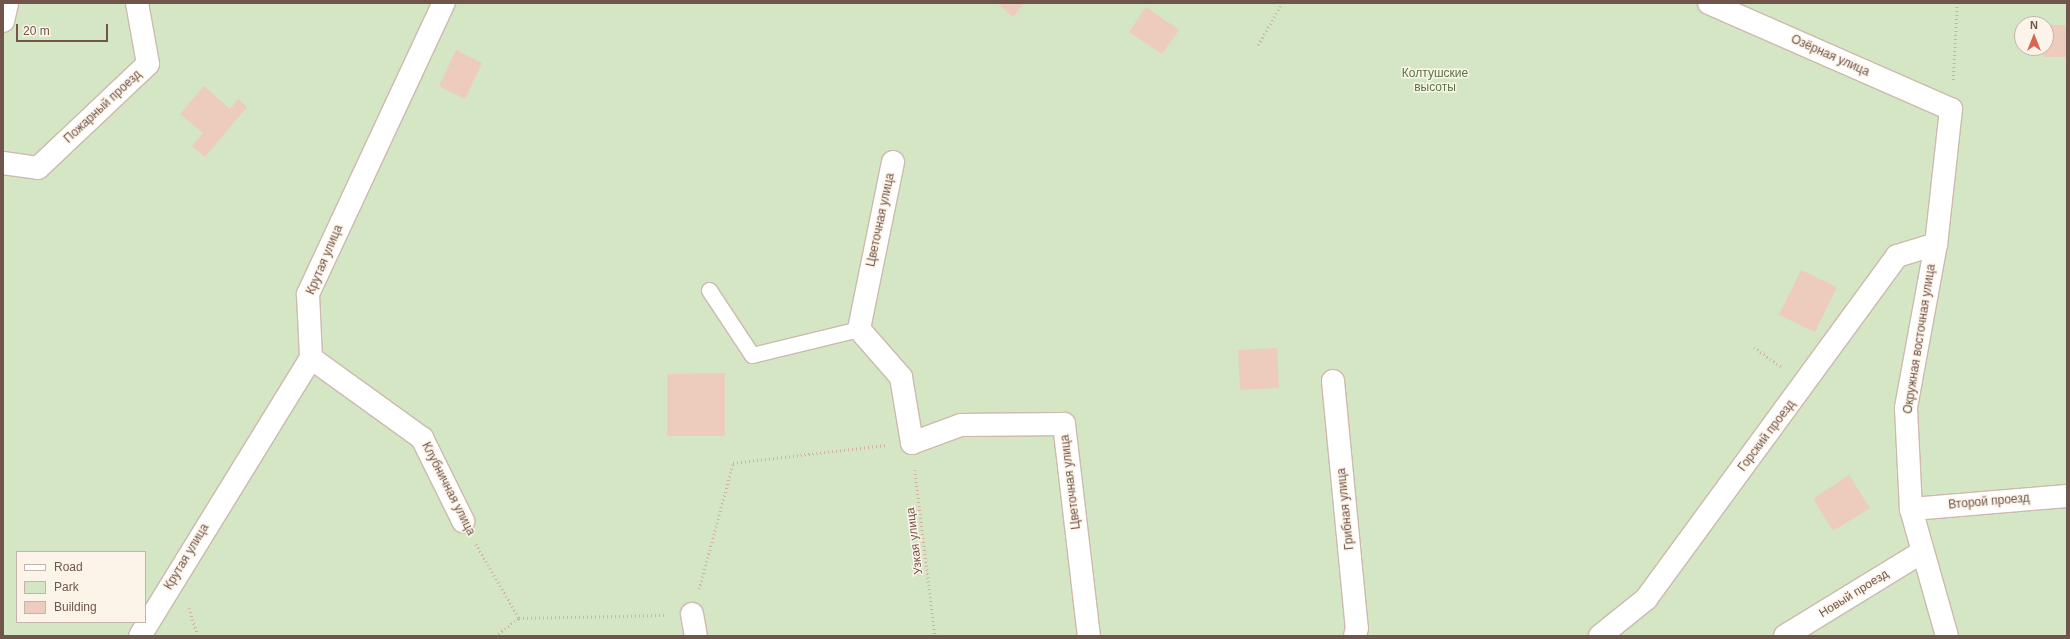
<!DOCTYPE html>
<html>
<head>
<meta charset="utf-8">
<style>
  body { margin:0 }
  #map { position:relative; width:2070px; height:639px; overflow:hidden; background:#faefe3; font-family:Helvetica,sans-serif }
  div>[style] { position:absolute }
  .green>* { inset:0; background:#d4e6c3 }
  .building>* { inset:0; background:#edccbd }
  .path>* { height:2.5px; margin-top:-1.25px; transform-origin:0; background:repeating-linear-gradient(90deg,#d2b0a1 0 1px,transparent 0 4px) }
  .roads { filter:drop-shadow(1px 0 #cdb9ae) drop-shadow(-1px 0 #cdb9ae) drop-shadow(0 1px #cdb9ae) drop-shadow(0 -1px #cdb9ae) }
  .lane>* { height:15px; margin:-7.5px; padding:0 7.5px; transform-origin:7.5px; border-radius:7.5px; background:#fff }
  .street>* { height:22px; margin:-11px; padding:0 11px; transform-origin:11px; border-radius:11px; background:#fff }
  span { translate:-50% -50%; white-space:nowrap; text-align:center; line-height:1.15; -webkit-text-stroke:3px #fdf4e9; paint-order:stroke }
  .street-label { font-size:12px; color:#70554b }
  .park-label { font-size:12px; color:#577544 }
  .frame { position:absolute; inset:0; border:4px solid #70554b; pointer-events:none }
  .legend { position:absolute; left:16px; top:551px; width:130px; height:72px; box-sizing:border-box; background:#fdf4e9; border:1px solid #c5b4aa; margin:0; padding:5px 7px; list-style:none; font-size:12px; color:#70554b }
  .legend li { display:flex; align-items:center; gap:8px; height:20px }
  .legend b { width:20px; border:1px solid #c5b4aa }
  .north { position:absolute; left:2014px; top:16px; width:40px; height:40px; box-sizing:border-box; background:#fdf4e9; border:1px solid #c5b4aa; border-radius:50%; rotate:0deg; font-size:11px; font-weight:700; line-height:16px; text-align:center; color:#70554b }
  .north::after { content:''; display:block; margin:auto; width:14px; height:18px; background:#db6552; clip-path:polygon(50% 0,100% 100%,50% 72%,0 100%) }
  .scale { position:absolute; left:16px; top:24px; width:92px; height:18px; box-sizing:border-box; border:2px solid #70554b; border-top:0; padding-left:5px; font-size:12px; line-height:14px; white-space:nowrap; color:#70554b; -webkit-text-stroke:3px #fdf4e9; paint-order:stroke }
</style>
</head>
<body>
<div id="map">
  <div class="green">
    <i style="clip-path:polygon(evenodd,3px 3px,2067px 3px,2067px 636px,3px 636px,3px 3px,2022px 24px,2046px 24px,2046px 48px,2022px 48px,2022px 24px,3px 3px,17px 552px,145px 552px,145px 622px,17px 622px,17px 552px)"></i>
  </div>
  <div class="building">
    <i style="clip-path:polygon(997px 3px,1024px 3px,1013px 17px)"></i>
    <i style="clip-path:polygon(1146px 7px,1179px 30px,1162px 54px,1129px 32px)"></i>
    <i style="clip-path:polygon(2046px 25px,2067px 25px,2067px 57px,2043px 57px)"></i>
    <i style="clip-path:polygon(456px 50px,482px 63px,465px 99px,439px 86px)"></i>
    <i style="clip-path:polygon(204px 86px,230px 109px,238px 99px,247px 107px,205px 157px,192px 146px,203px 133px,180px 114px)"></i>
    <i style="clip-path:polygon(1801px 270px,1837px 287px,1815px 332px,1779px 315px)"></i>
    <i style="clip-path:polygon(1277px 348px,1279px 388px,1240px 390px,1238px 350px)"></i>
    <i style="clip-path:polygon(725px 373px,725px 436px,667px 436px,667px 374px)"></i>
    <i style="clip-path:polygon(1849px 475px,1870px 508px,1833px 531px,1813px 499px)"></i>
  </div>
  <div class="path">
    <i style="left:1258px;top:45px;width:48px;rotate:-60.3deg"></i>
    <i style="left:1953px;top:80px;width:77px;rotate:-87deg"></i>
    <i style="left:1754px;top:347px;width:36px;rotate:36deg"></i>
    <i style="left:915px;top:470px;width:167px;rotate:83.1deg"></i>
    <i style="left:476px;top:544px;width:86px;rotate:59.8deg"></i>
    <i style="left:699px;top:589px;width:131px;rotate:-74.9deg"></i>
    <i style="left:733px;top:463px;width:154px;rotate:-6.7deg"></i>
    <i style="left:189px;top:608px;width:29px;rotate:72deg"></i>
    <i style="left:495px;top:636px;width:30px;rotate:-37deg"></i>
    <i style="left:519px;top:618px;width:146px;rotate:-1.2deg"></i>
  </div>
  <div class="roads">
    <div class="lane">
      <i style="left:709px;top:290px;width:78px;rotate:56.5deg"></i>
      <i style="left:752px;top:355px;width:110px;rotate:-13.7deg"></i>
    </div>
    <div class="street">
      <i style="left:1709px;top:3px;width:264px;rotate:23.7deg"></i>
      <i style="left:1951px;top:109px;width:136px;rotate:96.3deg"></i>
      <i style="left:1936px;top:244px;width:167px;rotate:100.4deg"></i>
      <i style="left:1906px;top:408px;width:101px;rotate:87.2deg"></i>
      <i style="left:1911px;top:509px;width:132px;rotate:74.2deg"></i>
      <i style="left:3px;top:21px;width:18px;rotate:-77deg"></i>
      <i style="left:893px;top:162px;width:170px;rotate:101.5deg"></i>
      <i style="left:859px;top:329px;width:64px;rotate:48.8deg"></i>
      <i style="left:901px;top:377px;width:67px;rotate:80.5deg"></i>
      <i style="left:912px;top:443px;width:52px;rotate:-20.2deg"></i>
      <i style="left:961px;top:425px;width:103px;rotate:-0.6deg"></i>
      <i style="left:1064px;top:424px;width:213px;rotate:83.3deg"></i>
      <i style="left:3px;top:163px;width:35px;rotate:8deg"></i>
      <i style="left:38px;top:168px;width:151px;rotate:-43.4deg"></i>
      <i style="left:148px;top:64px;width:62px;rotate:-100.2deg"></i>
      <i style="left:311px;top:358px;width:137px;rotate:35.8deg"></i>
      <i style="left:422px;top:438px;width:93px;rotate:63.7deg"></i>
      <i style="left:1333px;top:381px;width:248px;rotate:84.5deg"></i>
      <i style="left:1357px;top:628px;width:8px;rotate:104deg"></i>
      <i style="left:1911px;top:509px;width:157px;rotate:-4.8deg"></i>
      <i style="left:692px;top:614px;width:22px;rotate:80deg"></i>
      <i style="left:140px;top:636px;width:326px;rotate:-58.4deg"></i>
      <i style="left:311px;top:358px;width:64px;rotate:-92.7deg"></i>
      <i style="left:308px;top:294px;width:321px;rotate:-65deg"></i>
      <i style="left:1600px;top:636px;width:59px;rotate:-38.8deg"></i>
      <i style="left:1646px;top:599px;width:425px;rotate:-53.8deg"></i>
      <i style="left:1897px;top:256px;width:41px;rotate:-17.1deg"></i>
      <i style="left:1785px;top:636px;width:161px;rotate:-31.5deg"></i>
    </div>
  </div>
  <div class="street-label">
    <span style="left:1830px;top:56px;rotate:24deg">Озёрная улица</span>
    <span style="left:103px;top:107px;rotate:-43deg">Пожарный проезд</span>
    <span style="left:881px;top:220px;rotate:-78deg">Цветочная улица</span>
    <span style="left:325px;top:260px;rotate:-67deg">Крутая улица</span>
    <span style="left:1920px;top:339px;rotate:-81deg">Окружная восточная улица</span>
    <span style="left:1767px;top:436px;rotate:-53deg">Горский проезд</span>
    <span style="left:1071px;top:482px;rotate:-97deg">Цветочная улица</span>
    <span style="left:448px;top:489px;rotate:63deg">Клубничная улица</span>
    <span style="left:1989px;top:502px;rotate:-5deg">Второй проезд</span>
    <span style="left:1346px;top:509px;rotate:-96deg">Грибная улица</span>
    <span style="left:915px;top:541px;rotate:-97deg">Узкая улица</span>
    <span style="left:187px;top:557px;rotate:-59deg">Крутая улица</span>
    <span style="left:1854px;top:594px;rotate:-32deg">Новый проезд</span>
  </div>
  <div class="park-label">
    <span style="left:1435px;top:81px">Колтушские<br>высоты</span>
  </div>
  <div class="frame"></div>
  <ul class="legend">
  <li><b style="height:5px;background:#fff"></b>Road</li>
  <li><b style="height:11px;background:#d4e6c3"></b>Park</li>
  <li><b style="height:11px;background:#edccbd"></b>Building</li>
  </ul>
  <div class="north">N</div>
  <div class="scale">20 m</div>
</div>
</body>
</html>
